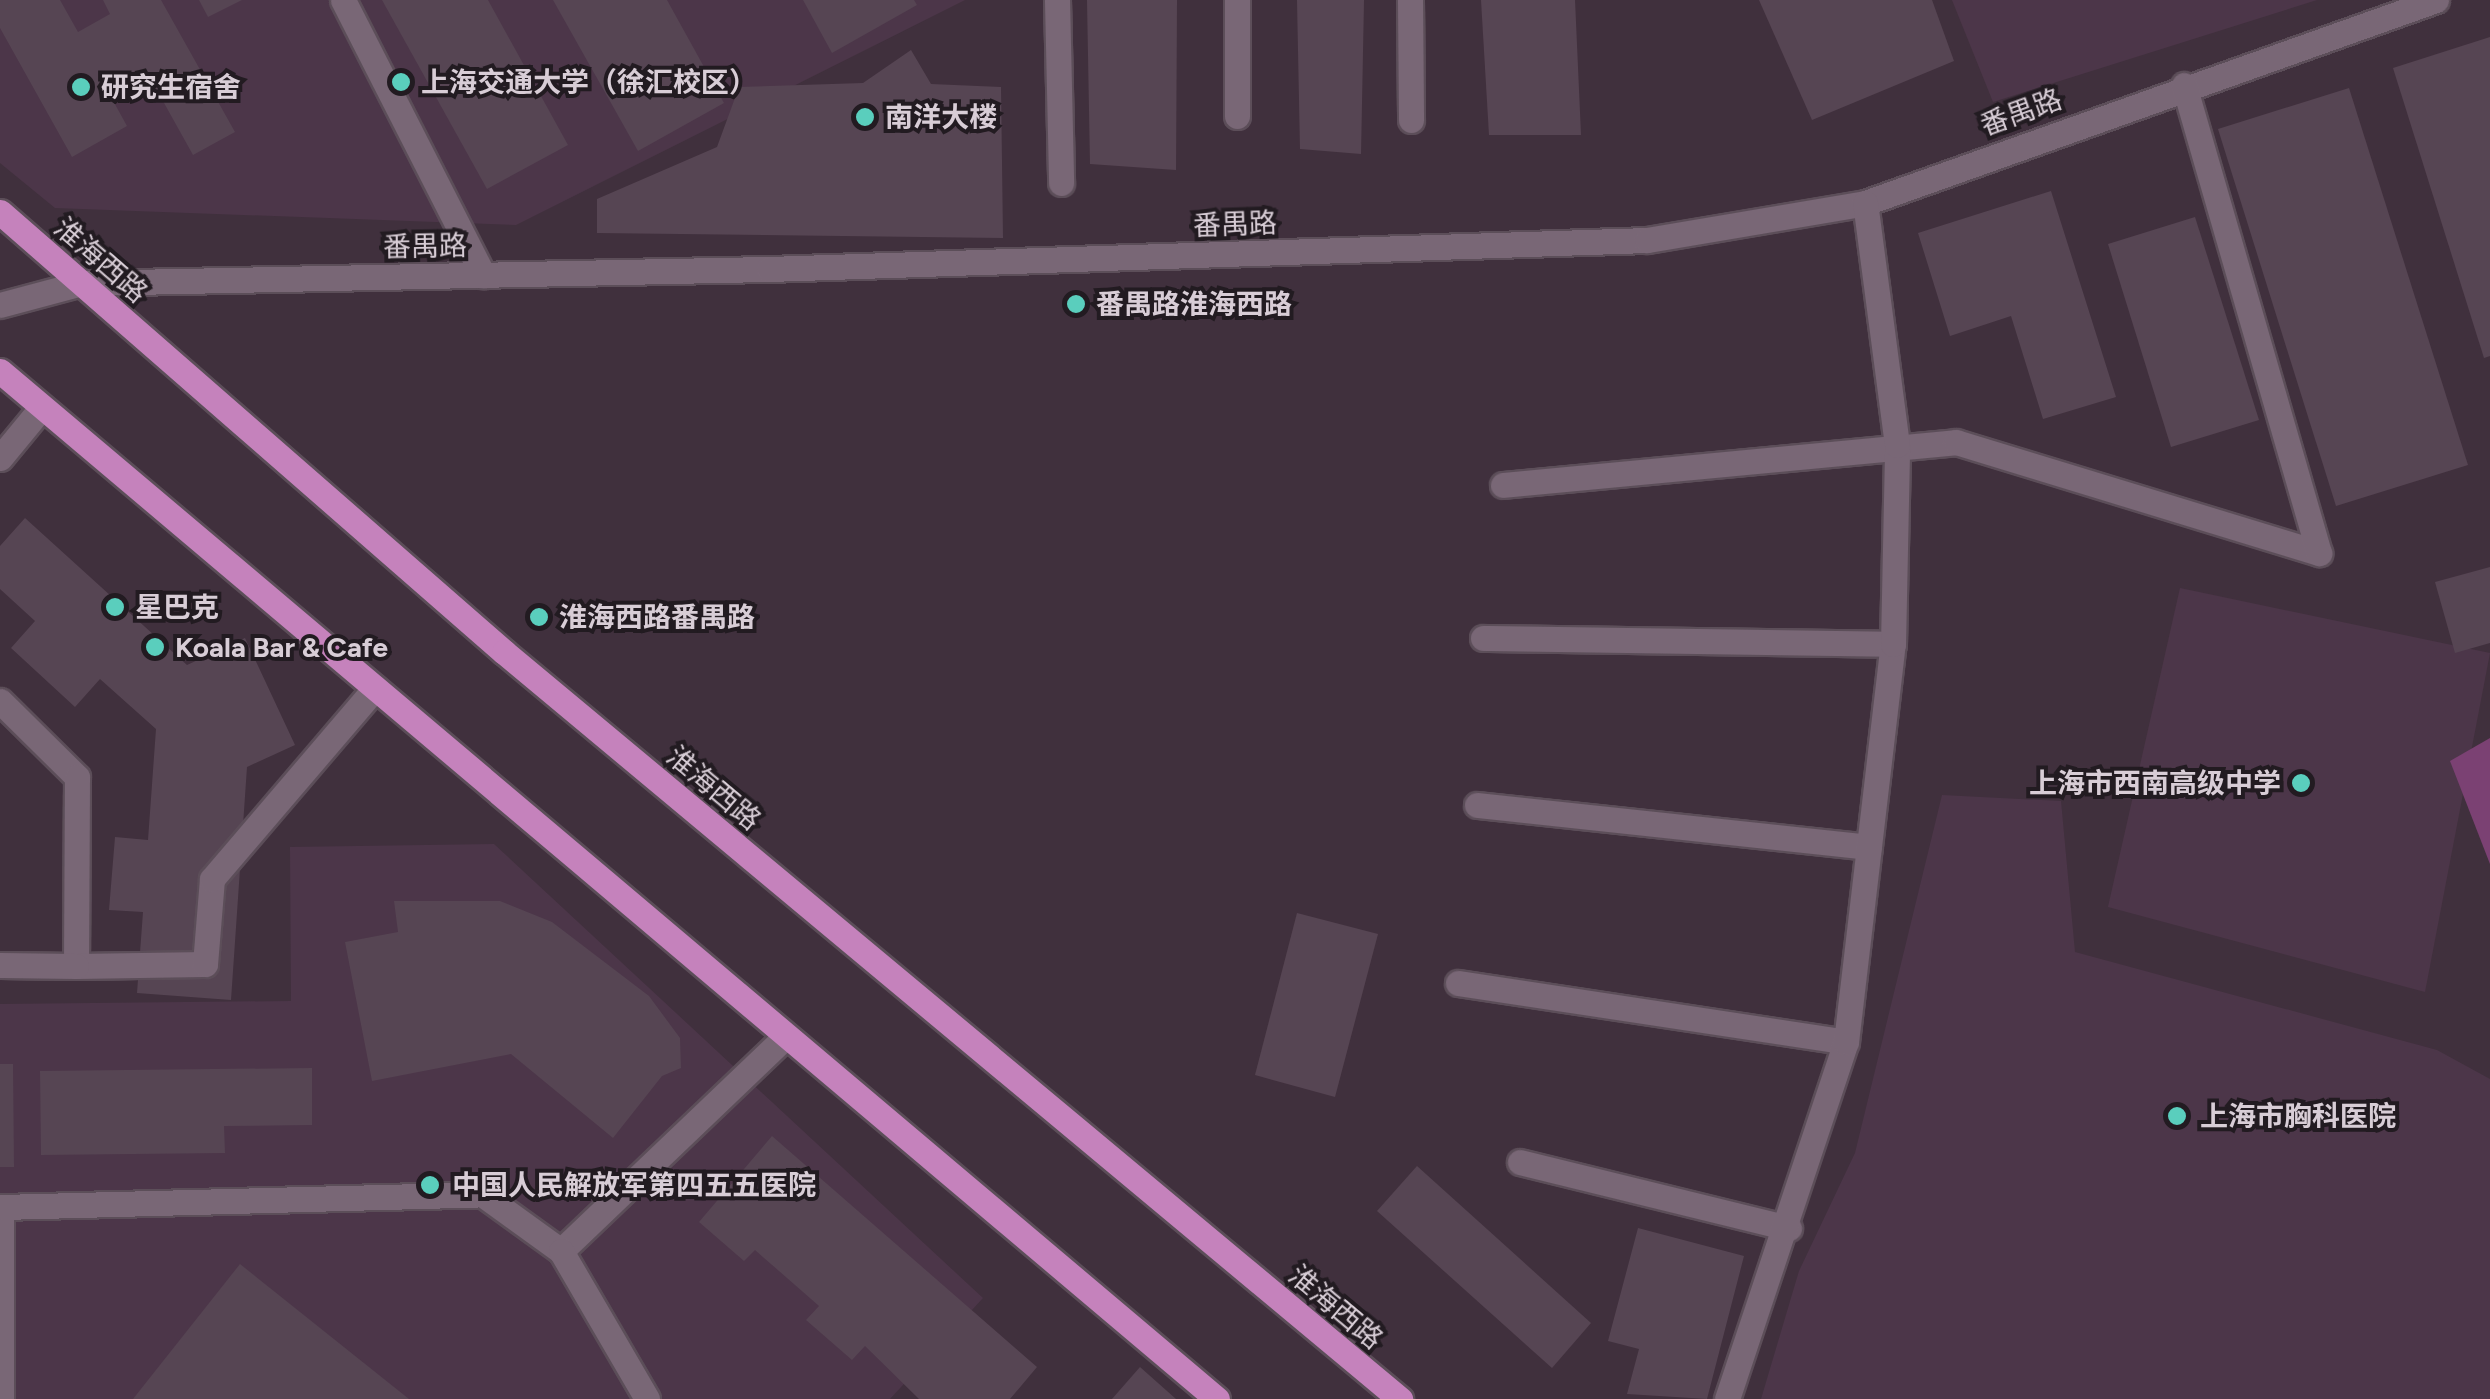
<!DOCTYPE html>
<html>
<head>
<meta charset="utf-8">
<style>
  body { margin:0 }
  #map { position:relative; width:2490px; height:1399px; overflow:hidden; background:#40303d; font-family:Figtree,"Noto Sans SC",sans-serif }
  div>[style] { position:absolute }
  .built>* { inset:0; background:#4c3649 }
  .green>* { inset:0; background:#7b4173 }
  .building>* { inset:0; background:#564553 }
  .roads { filter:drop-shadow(2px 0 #5c4e59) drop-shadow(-2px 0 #5c4e59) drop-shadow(0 2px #5c4e59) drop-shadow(0 -2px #5c4e59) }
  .minor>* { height:25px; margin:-12.5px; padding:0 12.5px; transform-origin:12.5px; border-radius:12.5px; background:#796776 }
  .major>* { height:25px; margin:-12.5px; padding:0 12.5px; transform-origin:12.5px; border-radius:12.5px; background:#c582bc }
  .dots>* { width:28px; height:28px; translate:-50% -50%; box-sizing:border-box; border:5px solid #221b21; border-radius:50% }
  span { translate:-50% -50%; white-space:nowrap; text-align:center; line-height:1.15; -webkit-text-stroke:8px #221b21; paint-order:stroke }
  .poi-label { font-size:28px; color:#d8cdd6; font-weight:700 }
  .left { translate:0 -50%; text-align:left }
  .right { translate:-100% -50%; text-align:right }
  .street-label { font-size:28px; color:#d8cdd6 }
</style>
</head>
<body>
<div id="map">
  <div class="built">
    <i style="clip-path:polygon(0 0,965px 0,516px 225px,55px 208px,0 163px)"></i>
    <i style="clip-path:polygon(1952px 0,2317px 0,1993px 102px)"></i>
    <i style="clip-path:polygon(2180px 588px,2490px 653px,2425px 992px,2108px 907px)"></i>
    <i style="clip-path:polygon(1942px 795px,2061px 801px,2075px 952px,2437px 1050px,2490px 1079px,2490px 1399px,1761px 1399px,1799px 1271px,1855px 1153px)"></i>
    <i style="clip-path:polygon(494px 844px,983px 1298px,890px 1399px,0 1399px,0 1004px,291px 1001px,290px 847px)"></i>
  </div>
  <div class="green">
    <i style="clip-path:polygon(2490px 738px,2490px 864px,2450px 761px)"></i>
  </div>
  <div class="building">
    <i style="clip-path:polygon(0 0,60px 0,78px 32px,110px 14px,103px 0,161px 0,235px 132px,193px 155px,149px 76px,111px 97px,127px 126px,72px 157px,0 28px)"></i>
    <i style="clip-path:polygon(199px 0,242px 0,208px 17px)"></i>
    <i style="clip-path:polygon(382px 0,488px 0,568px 145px,487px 189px)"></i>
    <i style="clip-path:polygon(553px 0,667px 0,724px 103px,638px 151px)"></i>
    <i style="clip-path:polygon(803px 0,914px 0,917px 5px,832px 53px)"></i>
    <i style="clip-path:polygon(1087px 0,1177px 0,1176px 170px,1090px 164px)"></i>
    <i style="clip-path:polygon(1297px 0,1364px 0,1361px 154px,1300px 149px)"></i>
    <i style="clip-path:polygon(1481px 0,1575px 0,1581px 135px,1489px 135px)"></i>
    <i style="clip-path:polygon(1759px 0,1932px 0,1954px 61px,1812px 120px)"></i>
    <i style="clip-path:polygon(2490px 37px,2490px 356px,2484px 358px,2393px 68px)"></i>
    <i style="clip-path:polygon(911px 50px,931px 84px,1001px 87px,1003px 238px,597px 233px,597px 199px,717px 147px,739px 87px,863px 83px)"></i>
    <i style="clip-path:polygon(2349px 88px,2468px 465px,2336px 506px,2218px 129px)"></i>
    <i style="clip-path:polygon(2051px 191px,2116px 397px,2043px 419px,2011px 316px,1950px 336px,1918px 233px)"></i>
    <i style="clip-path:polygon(2195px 217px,2259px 420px,2171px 447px,2108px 244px)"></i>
    <i style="clip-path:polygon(25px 518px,187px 665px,245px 638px,295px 745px,247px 767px,231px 1000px,137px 993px,143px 912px,109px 910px,115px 837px,148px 840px,156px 729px,100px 679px,75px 707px,11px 648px,35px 621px,0 589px,0 546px)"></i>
    <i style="clip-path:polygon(2490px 567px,2490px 643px,2455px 653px,2435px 582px)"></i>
    <i style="clip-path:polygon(394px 901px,500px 901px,552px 922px,649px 996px,680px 1038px,681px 1068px,662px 1076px,613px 1138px,511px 1054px,372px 1081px,345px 942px,398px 932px)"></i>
    <i style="clip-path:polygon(1297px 913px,1378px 934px,1335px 1097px,1255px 1075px)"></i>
    <i style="clip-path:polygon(0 1064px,13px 1064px,14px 1167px,0 1167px)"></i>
    <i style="clip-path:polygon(312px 1068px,312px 1125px,224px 1126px,225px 1153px,41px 1155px,40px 1071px)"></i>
    <i style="clip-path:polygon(772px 1136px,1037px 1367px,1010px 1399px,919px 1399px,865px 1346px,852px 1360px,806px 1320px,819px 1306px,755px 1250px,744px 1261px,699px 1222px)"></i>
    <i style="clip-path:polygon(1417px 1166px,1591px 1323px,1552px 1368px,1377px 1211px)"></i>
    <i style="clip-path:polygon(1638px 1228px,1744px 1256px,1707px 1399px,1627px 1394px,1639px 1349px,1608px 1341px)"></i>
    <i style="clip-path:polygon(240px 1264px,409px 1399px,133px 1399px)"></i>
    <i style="clip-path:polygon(1140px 1367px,1176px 1399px,1112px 1399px)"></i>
  </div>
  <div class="roads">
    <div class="minor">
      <i style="left:343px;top:0;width:309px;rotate:63deg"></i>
      <i style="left:1057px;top:0;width:183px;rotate:88.7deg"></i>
      <i style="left:1410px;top:0;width:120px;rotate:89.5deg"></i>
      <i style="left:1237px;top:116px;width:116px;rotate:-90deg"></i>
      <i style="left:0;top:305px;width:85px;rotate:-15deg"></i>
      <i style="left:82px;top:283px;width:687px;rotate:-1.17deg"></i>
      <i style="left:769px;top:269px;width:878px;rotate:-1.89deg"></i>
      <i style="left:1647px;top:240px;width:221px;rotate:-9.6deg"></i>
      <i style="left:1865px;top:203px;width:606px;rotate:-19.57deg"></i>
      <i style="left:0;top:458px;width:66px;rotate:-50.5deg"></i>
      <i style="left:1503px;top:485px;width:455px;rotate:-5.4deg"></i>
      <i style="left:1956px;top:442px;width:380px;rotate:17deg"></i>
      <i style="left:2319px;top:553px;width:487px;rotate:-106.1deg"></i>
      <i style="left:1483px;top:638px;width:410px;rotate:0.8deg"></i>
      <i style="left:0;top:701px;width:108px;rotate:44.6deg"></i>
      <i style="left:77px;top:777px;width:189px;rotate:90.3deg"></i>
      <i style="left:76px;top:966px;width:129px;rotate:-0.9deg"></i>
      <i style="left:205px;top:964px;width:85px;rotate:-85.3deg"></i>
      <i style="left:212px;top:879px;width:251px;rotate:-49.5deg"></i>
      <i style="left:1477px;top:805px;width:394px;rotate:6.1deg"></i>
      <i style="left:0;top:965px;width:76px;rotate:0.8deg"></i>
      <i style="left:1458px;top:983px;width:392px;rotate:8.6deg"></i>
      <i style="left:1520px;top:1162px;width:277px;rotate:13.8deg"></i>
      <i style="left:561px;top:1251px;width:311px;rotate:-43.7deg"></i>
      <i style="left:1px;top:1399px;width:192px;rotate:-90deg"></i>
      <i style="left:1px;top:1207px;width:481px;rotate:-1.5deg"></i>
      <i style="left:482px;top:1194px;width:97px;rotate:35.8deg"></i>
      <i style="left:561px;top:1251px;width:171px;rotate:59.8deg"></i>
      <i style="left:1727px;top:1399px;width:376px;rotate:-71.6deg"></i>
      <i style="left:1846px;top:1042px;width:401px;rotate:-83.3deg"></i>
      <i style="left:1893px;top:644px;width:199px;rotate:-88.8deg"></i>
      <i style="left:1897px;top:445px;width:244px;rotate:-97.5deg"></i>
    </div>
    <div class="major">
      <i style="left:0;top:212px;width:669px;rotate:41.12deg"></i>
      <i style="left:504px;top:652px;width:1167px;rotate:39.82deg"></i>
      <i style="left:0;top:371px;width:1593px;rotate:40.19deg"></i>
    </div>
  </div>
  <div class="dots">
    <i style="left:401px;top:82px;background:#5acebd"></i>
    <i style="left:81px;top:87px;background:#5acebd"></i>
    <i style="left:865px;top:117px;background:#5acebd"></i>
    <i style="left:1076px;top:304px;background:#5acebd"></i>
    <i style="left:115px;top:607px;background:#5acebd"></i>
    <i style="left:539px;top:617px;background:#5acebd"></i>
    <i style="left:155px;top:647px;background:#5acebd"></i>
    <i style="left:2301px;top:783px;background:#5acebd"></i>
    <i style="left:2177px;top:1116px;background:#5acebd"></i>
    <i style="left:430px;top:1185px;background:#5acebd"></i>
  </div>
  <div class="poi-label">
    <span class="left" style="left:421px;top:82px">上海交通大学（徐汇校区）</span>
    <span class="left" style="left:101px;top:87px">研究生宿舍</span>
    <span class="left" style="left:885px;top:117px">南洋大楼</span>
    <span class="left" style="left:1096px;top:304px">番禺路淮海西路</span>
    <span class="left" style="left:135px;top:607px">星巴克</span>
    <span class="left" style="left:559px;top:617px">淮海西路番禺路</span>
    <span class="left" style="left:175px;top:647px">Koala Bar &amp; Cafe</span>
    <span class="right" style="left:2281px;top:783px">上海市西南高级中学</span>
    <span class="left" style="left:2200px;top:1116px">上海市胸科医院</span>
    <span class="left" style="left:452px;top:1185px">中国人民解放军第四五五医院</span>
  </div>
  <div class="street-label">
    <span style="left:2021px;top:112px;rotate:-20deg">番禺路</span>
    <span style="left:1235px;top:224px;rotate:-2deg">番禺路</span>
    <span style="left:425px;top:246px;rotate:-1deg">番禺路</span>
    <span style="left:101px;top:260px;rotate:41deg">淮海西路</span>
    <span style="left:714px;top:788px;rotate:40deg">淮海西路</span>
    <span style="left:1336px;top:1307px;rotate:40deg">淮海西路</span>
  </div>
</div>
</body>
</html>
